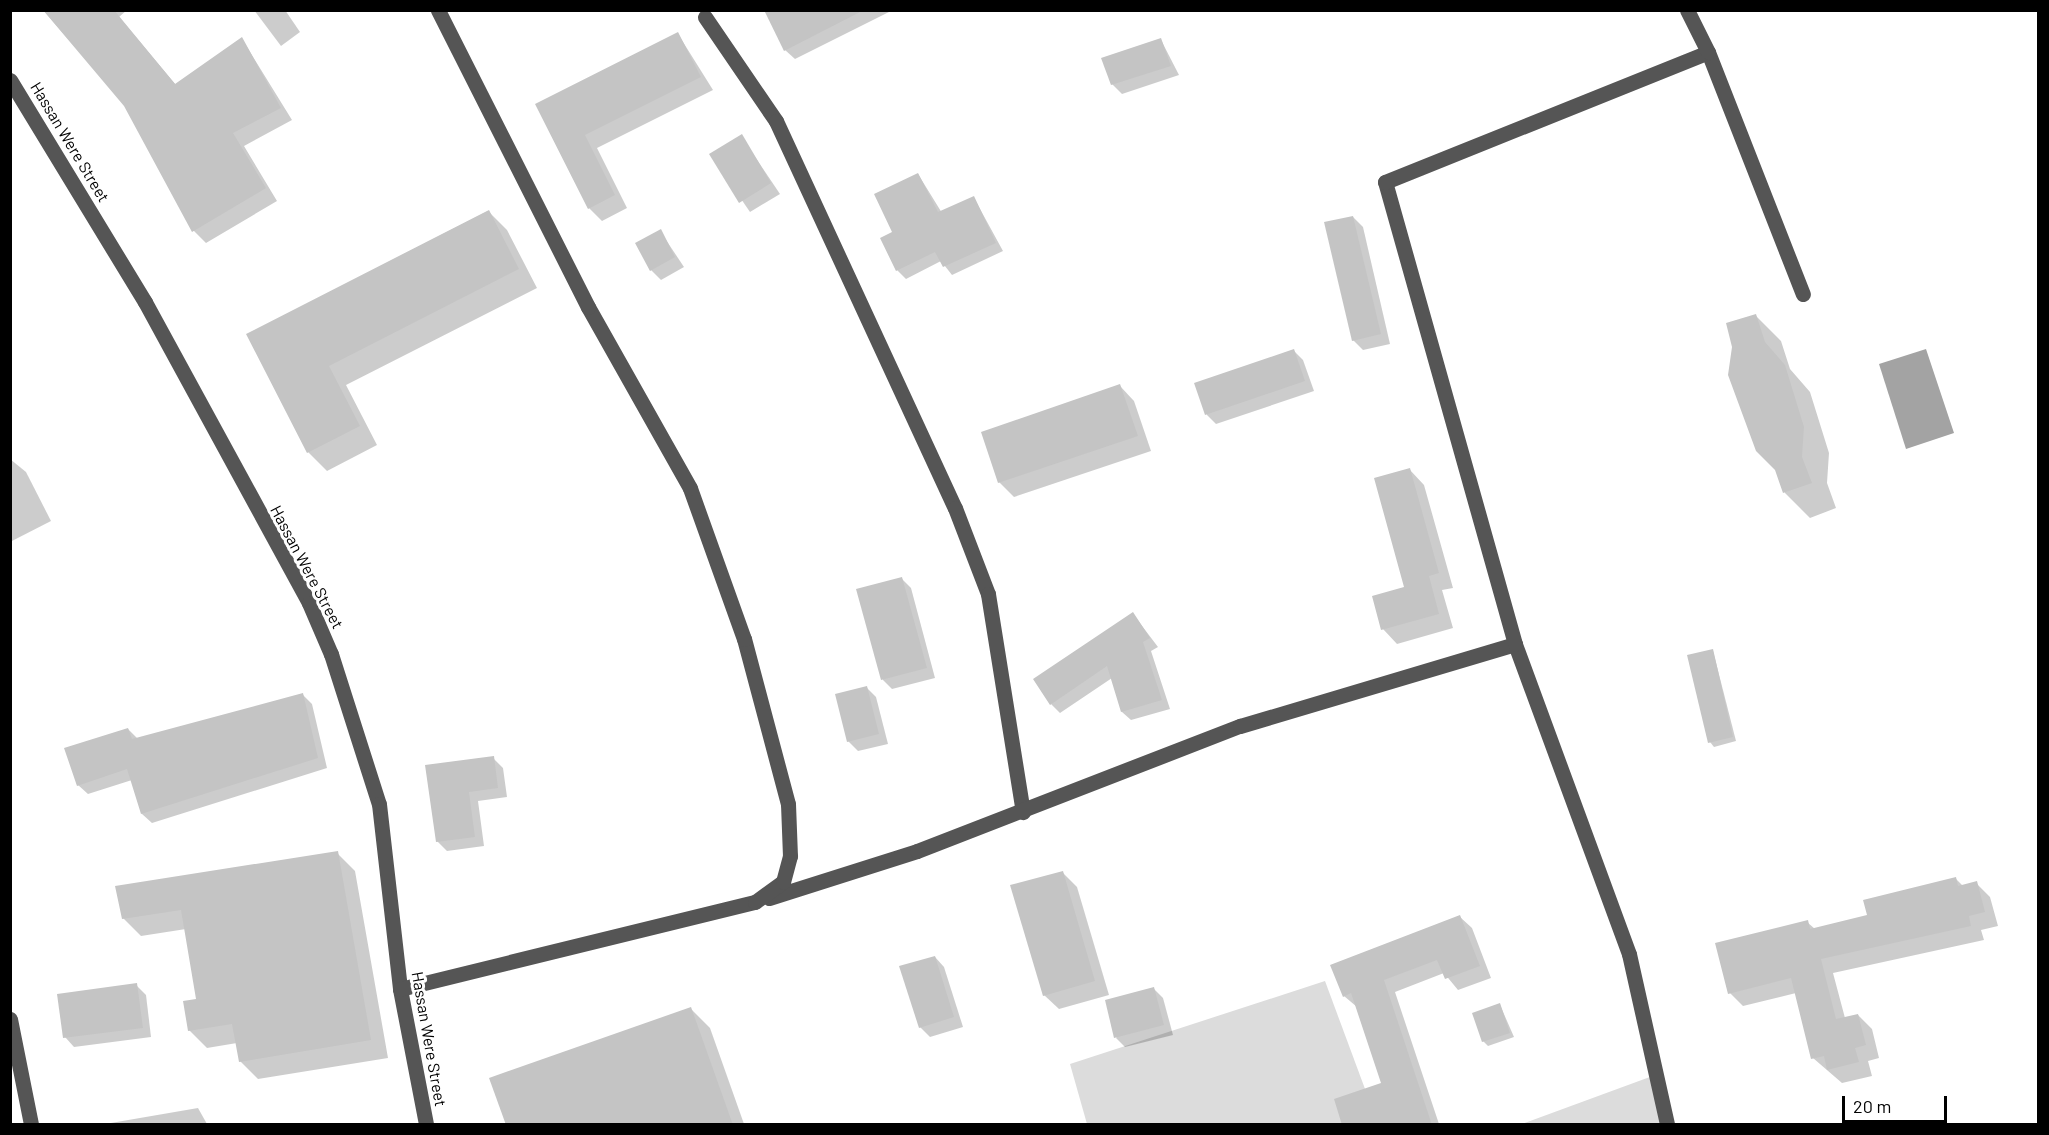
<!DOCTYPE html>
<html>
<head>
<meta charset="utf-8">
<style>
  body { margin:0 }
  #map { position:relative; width:2049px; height:1135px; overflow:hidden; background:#fff; font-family:Barlow,sans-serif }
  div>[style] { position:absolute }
  .green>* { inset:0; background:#dcdcdc }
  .water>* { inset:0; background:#a3a3a3 }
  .shadow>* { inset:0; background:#0003 }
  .building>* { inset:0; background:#c4c4c4 }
  .minor>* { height:15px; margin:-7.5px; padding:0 7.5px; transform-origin:7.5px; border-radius:7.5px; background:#555 }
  span { translate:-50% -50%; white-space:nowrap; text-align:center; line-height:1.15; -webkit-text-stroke:6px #fff; paint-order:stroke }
  .street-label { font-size:16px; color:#000 }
  .frame { position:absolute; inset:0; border:12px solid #000; pointer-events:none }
  .scale { position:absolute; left:1842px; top:1096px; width:105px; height:27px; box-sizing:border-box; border:3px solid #000; border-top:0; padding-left:8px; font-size:18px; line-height:21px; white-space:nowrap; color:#000; -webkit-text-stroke:4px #fff; paint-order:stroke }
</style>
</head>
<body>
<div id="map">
  <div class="green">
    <i style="clip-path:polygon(1325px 981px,1378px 1124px,1087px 1124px,1070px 1064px)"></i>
    <i style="clip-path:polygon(1658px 1074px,1666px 1124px,1522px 1124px)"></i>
  </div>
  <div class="water">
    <i style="clip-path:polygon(1926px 349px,1954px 433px,1906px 449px,1879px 364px)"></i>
  </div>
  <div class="shadow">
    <i style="clip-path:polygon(43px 10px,127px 10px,119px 17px,176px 85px,242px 39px,292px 120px,244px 146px,277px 201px,206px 243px,194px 231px,125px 105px)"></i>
    <i style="clip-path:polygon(254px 10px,285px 10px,300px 32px,281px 46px)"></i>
    <i style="clip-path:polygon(771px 10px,893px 10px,795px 59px,785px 50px)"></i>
    <i style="clip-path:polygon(678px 34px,713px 90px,597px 148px,627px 208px,602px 221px,589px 208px,537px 104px)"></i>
    <i style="clip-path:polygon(1161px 40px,1179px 75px,1122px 94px,1112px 84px)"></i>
    <i style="clip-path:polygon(741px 136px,780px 194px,750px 212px,711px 155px)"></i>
    <i style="clip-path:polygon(918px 174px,942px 213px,974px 198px,1003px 251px,952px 275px,941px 261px,906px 279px,897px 270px,894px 233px)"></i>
    <i style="clip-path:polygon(488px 211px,507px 230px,537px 288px,346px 385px,377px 445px,327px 471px,308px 452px,248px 334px)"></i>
    <i style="clip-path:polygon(1353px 217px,1363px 227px,1390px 344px,1363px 350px,1353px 340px)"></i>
    <i style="clip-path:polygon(660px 231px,684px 267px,661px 280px,651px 270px)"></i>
    <i style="clip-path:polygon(1756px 316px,1781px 341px,1790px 369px,1810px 392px,1829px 453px,1827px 483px,1836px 508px,1810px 518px,1785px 493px,1777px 470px)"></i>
    <i style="clip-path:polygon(1293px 350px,1303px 360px,1314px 391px,1216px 424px,1207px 415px,1196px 384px)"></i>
    <i style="clip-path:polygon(1120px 386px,1134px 401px,1151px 451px,1014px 497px,999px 482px)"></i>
    <i style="clip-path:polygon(10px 459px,26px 472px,51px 521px,10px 542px)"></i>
    <i style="clip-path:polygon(1410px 470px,1424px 485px,1453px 588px,1442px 590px,1453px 628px,1397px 644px,1383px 629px,1406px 588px)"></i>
    <i style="clip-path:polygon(902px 579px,911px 588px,935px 678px,892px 689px,883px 680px,858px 590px)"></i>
    <i style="clip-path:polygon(1133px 614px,1158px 647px,1151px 651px,1170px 709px,1131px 720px,1122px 712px,1112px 678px,1060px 713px,1051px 704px)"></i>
    <i style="clip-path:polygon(1713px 651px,1736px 741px,1714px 747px,1710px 742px)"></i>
    <i style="clip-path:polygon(866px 687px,876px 697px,888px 744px,858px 751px,848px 741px)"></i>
    <i style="clip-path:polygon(303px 695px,312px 704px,327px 768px,152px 823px,142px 814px,132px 780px,88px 794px,78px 785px,128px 729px,138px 739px)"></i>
    <i style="clip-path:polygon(493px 758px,503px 768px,507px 797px,478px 801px,484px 846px,447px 851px,437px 841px,427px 767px)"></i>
    <i style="clip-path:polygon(337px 853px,355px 871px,388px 1058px,258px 1079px,240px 1061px,237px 1043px,207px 1048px,189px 1030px,198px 1000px,186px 929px,141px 936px,123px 918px)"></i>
    <i style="clip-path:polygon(1062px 872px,1077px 887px,1109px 995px,1059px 1009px,1044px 995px)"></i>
    <i style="clip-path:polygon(1955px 878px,1963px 886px,1976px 883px,1990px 897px,1998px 926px,1981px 930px,1984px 940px,1833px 973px,1845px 1018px,1858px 1015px,1872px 1029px,1879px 1058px,1868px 1061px,1872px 1076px,1842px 1083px,1813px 1058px,1796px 993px,1743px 1006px,1730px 993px,1807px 922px,1815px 929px,1869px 916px)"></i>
    <i style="clip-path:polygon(1460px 917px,1472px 928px,1491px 978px,1458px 990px,1444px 973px,1395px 992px,1439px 1124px,1344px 1124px,1383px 1084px,1357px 1007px,1344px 996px)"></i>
    <i style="clip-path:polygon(935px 957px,944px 967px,963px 1027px,930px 1037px,920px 1027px)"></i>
    <i style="clip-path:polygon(136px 985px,146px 995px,151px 1037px,74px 1047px,65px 1037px)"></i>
    <i style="clip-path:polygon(1154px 989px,1163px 998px,1173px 1035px,1125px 1047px,1116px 1038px)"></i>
    <i style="clip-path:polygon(1500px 1005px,1514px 1037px,1488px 1046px,1483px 1041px)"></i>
    <i style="clip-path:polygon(691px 1009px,710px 1028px,744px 1124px,508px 1124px)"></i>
    <i style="clip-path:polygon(198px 1108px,207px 1124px,105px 1124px)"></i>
  </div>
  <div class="building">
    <i style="clip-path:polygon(43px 10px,114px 10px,175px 84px,242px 37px,281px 108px,233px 133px,266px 188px,192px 232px,124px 106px)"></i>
    <i style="clip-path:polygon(764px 10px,864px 10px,784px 51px)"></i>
    <i style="clip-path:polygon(678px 32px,701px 77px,585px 135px,615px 195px,588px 209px,535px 104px)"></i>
    <i style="clip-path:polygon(1161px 38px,1171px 66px,1111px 85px,1101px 58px)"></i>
    <i style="clip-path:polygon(742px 134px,771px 183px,739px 203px,709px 154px)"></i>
    <i style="clip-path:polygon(918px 173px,938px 212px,974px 196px,996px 243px,943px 267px,935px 252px,896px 271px,880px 238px,892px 232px,874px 194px)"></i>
    <i style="clip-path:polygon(489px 210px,519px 269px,329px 366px,360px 426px,307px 453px,246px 334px)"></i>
    <i style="clip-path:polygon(1353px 216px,1381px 334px,1352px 341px,1324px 222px)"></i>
    <i style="clip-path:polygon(661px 229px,675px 257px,650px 271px,635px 243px)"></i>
    <i style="clip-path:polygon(1756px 314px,1765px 342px,1785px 365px,1804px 427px,1802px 457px,1812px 483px,1783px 493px,1775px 470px,1756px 451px,1728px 375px,1732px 347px,1726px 323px)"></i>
    <i style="clip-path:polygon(1294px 349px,1305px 381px,1205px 415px,1194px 383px)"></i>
    <i style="clip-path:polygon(1120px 384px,1138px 436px,998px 483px,981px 432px)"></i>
    <i style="clip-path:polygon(1410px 468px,1439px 573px,1429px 576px,1439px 614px,1381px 630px,1372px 596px,1404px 587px,1374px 478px)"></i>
    <i style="clip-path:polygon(902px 577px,927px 668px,881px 680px,856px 589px)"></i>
    <i style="clip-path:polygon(1133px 612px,1150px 638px,1143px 642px,1162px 700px,1121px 712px,1107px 666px,1050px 705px,1033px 679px)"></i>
    <i style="clip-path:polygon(1713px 649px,1733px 737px,1708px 743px,1687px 655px)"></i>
    <i style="clip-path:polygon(867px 686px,879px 734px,847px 742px,835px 694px)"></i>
    <i style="clip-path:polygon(303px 693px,318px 758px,141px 814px,127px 769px,77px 786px,64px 748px,128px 728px,132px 739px)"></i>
    <i style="clip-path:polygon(494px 756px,498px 788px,469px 792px,475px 837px,436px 842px,425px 765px)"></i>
    <i style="clip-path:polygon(338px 851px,371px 1040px,239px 1062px,232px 1024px,188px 1031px,183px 1001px,196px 999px,181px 910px,122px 919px,115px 886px)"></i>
    <i style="clip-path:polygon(1063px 871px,1095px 981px,1043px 996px,1010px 885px)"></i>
    <i style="clip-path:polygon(1956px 877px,1958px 886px,1977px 881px,1985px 912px,1969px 916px,1971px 926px,1821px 959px,1836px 1019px,1858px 1014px,1866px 1045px,1855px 1048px,1859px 1062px,1827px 1070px,1824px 1056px,1811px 1059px,1791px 978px,1728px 994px,1715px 943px,1808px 920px,1810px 929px,1867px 915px,1863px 900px)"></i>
    <i style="clip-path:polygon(1460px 915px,1480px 966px,1445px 979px,1437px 960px,1384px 980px,1432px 1125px,1342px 1125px,1334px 1099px,1381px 1083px,1351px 993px,1343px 997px,1330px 965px)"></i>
    <i style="clip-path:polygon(935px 956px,954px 1017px,919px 1028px,899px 966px)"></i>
    <i style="clip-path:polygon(137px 983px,143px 1028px,63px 1038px,57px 994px)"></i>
    <i style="clip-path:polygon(1154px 987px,1164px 1025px,1114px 1038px,1105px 1000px)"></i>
    <i style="clip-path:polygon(1500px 1003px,1510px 1033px,1482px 1042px,1472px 1013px)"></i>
    <i style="clip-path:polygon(691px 1007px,733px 1125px,506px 1125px,489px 1078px)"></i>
  </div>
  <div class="minor">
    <i style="left:705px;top:17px;width:126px;rotate:55.7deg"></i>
    <i style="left:776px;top:121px;width:426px;rotate:65.2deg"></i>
    <i style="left:955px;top:508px;width:92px;rotate:69deg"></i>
    <i style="left:988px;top:594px;width:221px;rotate:80.9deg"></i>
    <i style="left:1708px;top:52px;width:260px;rotate:68.6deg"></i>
    <i style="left:10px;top:80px;width:260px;rotate:58.7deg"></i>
    <i style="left:145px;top:302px;width:343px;rotate:61.4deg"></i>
    <i style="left:309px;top:603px;width:56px;rotate:66.7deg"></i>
    <i style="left:331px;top:654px;width:157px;rotate:72.3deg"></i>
    <i style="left:379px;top:804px;width:186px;rotate:83.5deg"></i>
    <i style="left:400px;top:989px;width:137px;rotate:79.1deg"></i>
    <i style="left:769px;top:898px;width:155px;rotate:-17.6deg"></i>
    <i style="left:917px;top:851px;width:346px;rotate:-21.2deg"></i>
    <i style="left:1240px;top:726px;width:287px;rotate:-16.6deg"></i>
    <i style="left:400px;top:989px;width:366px;rotate:-13.8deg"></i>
    <i style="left:755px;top:902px;width:34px;rotate:-36deg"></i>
    <i style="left:783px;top:882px;width:27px;rotate:-75deg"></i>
    <i style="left:790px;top:856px;width:52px;rotate:-92.2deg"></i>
    <i style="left:788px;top:804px;width:171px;rotate:-104.9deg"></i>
    <i style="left:744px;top:639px;width:160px;rotate:-109.7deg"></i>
    <i style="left:690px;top:488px;width:208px;rotate:-119.4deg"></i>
    <i style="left:588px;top:307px;width:333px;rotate:-116.8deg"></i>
    <i style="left:10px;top:1019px;width:107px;rotate:78.7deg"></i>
    <i style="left:1667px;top:1124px;width:174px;rotate:-102.6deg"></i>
    <i style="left:1629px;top:954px;width:330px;rotate:-110.2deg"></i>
    <i style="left:1515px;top:644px;width:480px;rotate:-105.7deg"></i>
    <i style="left:1385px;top:182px;width:348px;rotate:-21.9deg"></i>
    <i style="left:1708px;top:52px;width:47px;rotate:-116.6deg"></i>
  </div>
  <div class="street-label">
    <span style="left:70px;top:142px;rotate:59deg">Hassan Were Street</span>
    <span style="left:307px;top:567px;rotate:62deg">Hassan Were Street</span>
    <span style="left:429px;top:1039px;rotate:80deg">Hassan Were Street</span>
  </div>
  <div class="frame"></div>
  <div class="scale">20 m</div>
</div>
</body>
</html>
